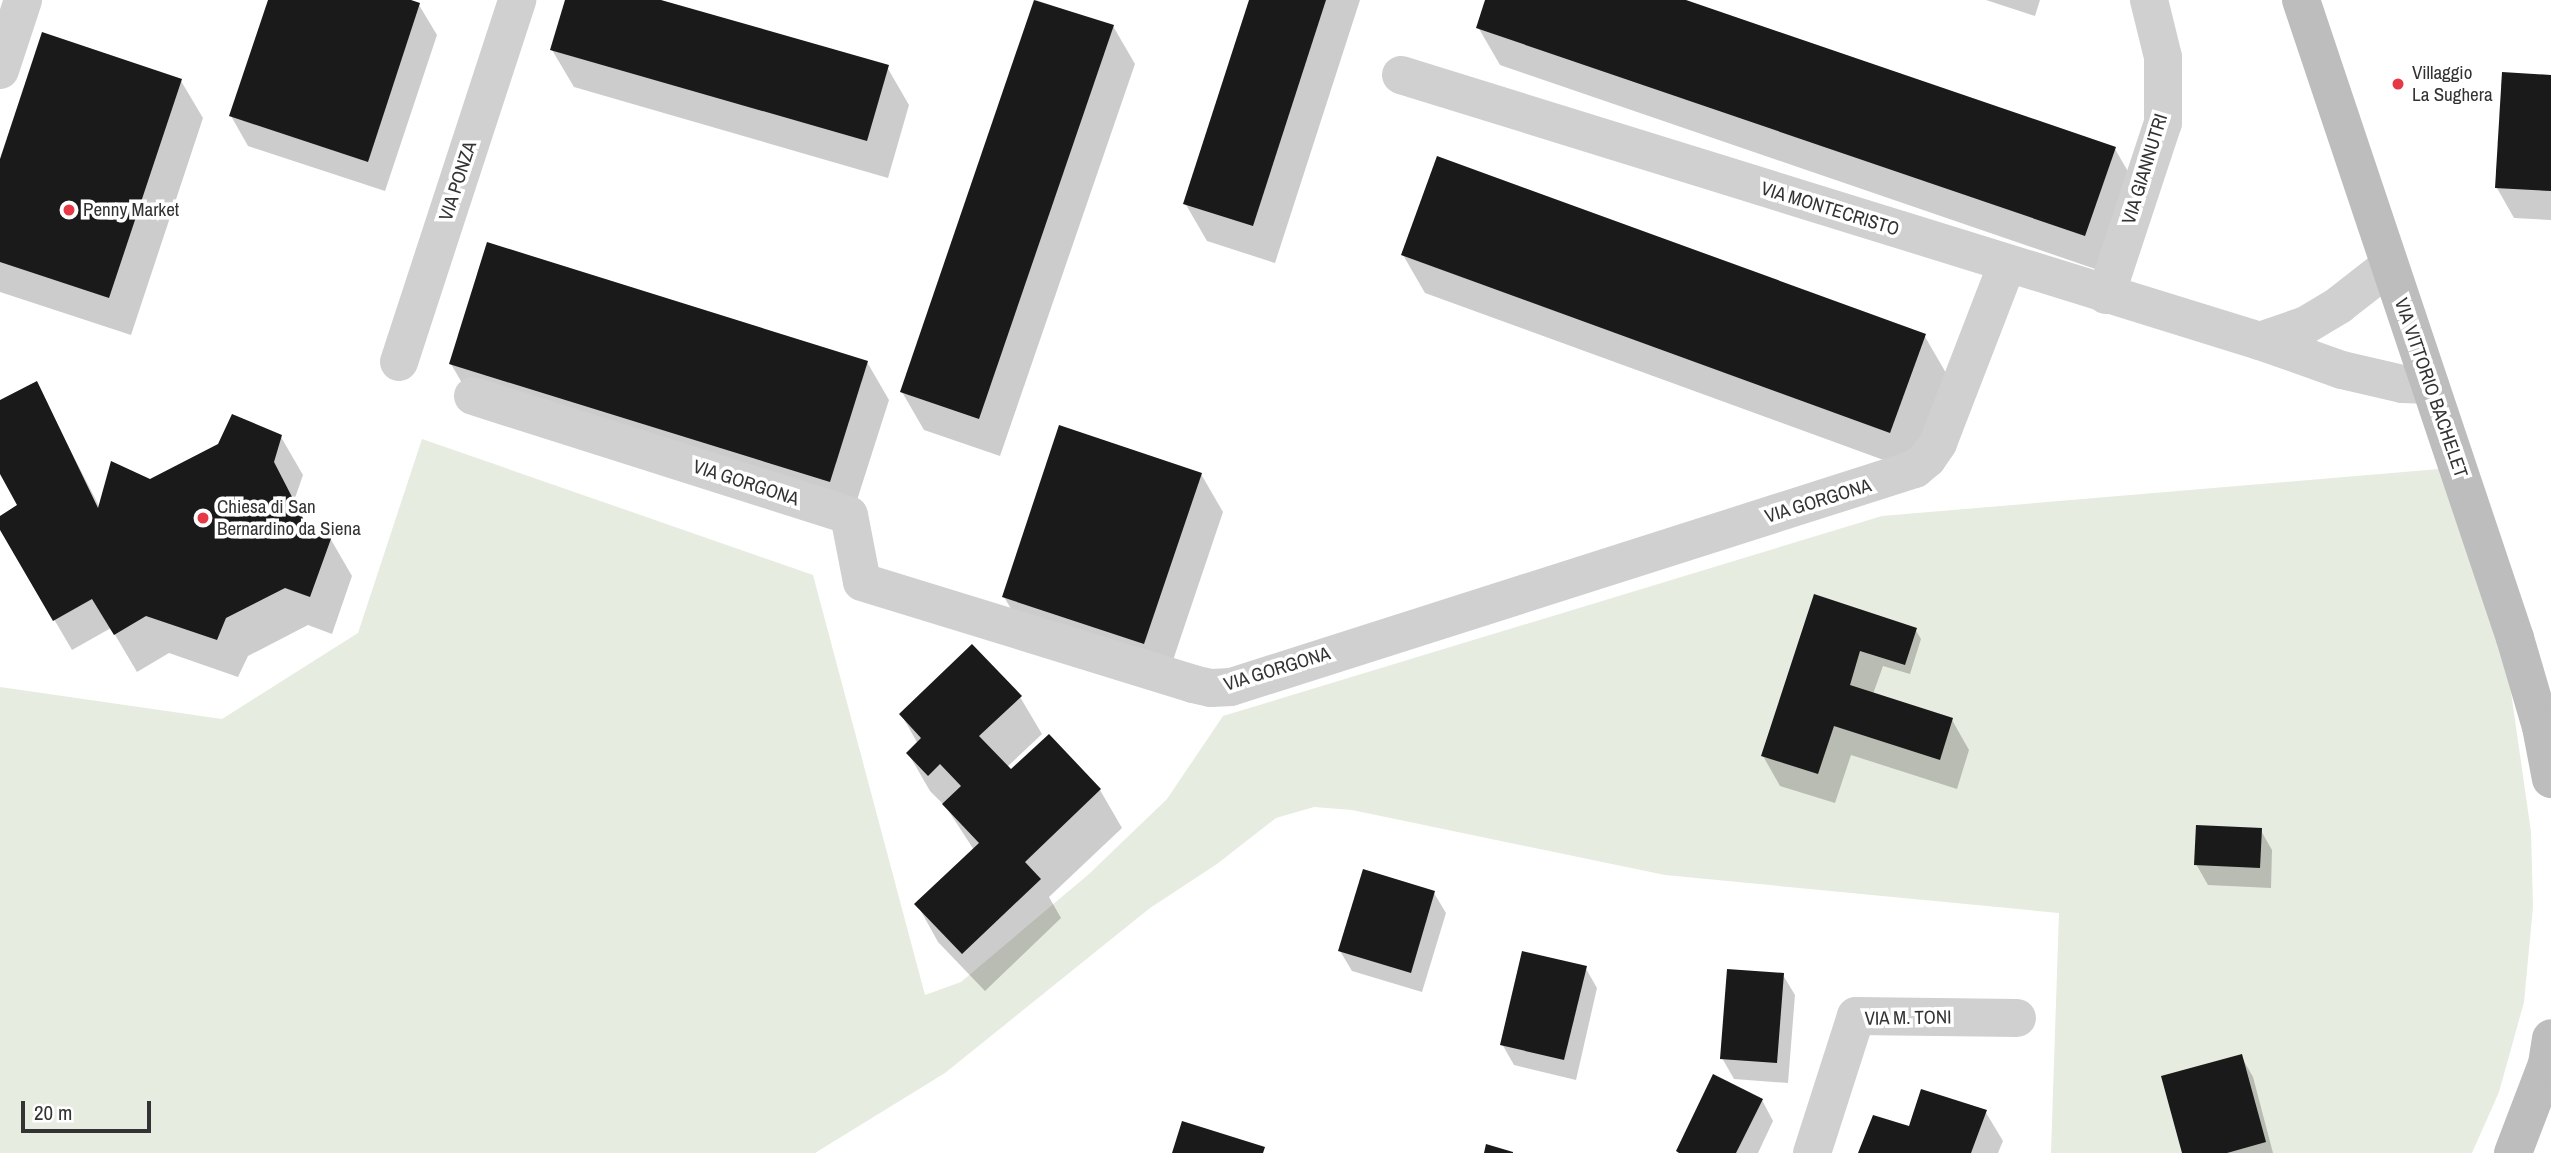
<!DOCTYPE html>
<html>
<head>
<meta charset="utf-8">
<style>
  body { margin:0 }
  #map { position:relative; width:2551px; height:1153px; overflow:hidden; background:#fff; font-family:"Archivo Narrow",sans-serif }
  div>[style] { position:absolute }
  .green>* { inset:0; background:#e6ecdf }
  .shadow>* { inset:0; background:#0003 }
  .building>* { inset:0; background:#1a1a1a }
  .street>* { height:38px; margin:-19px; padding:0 19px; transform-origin:19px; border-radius:19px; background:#d0d0d0 }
  .secondary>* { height:38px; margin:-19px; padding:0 19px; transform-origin:19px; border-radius:19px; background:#bdbdbd }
  .dots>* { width:19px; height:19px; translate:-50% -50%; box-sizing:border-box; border:4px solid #fff; border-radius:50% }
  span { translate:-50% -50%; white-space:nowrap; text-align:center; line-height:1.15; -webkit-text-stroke:7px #fff; paint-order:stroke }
  .poi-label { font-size:19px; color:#333 }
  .left { translate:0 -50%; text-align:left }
  .street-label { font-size:19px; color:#333 }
  .scale { position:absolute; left:21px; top:1101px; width:130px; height:32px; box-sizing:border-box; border:4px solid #333; border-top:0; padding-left:9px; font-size:21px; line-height:24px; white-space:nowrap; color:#333; -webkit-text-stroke:5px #fff; paint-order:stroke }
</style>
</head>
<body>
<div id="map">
  <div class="green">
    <i style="clip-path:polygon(422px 439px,813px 575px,925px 995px,961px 982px,1089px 874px,1167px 799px,1223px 716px,1882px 516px,2439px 469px,2504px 643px,2531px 832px,2533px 907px,2524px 1002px,2499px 1092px,2472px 1153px,2051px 1153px,2059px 913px,1665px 875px,1352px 810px,1314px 807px,1276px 818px,1217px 864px,1150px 908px,945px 1073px,815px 1153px,0 1153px,0 687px,222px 719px,358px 633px)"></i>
  </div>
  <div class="shadow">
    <i style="clip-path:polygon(270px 0,405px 0,419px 5px,437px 35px,385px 191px,248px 146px,231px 116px)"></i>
    <i style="clip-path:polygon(566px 0,655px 0,887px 67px,909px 105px,888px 178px,574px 87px,552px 50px)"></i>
    <i style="clip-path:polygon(1036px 0,1113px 26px,1135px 64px,1000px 456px,924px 430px,902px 392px)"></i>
    <i style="clip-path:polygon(1251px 0,1360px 0,1275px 263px,1207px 241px,1185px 203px)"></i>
    <i style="clip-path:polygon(1487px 0,1681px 0,2115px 149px,2137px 187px,2107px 273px,1500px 65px,1478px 27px)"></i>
    <i style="clip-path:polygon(1986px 0,2040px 0,2035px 16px)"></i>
    <i style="clip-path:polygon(2551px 77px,2551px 220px,2514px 218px,2497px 188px)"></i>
    <i style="clip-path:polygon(181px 81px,203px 118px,131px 335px,0 292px,0 164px)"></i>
    <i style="clip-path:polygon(1403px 255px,1924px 335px,1946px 373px,1911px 470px,1425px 293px)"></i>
    <i style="clip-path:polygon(867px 362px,889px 400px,851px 519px,473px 402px,451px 364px)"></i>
    <i style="clip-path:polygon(36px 383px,100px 508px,150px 481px,281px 437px,303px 475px,294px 501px,309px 530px,330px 538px,352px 576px,332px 634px,308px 625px,248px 656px,238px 677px,169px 653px,137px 672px,111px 628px,72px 650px,0 527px,0 518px,19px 505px,0 470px,0 401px)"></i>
    <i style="clip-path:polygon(1201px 474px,1223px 512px,1166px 681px,1026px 634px,1004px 597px)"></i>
    <i style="clip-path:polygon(1815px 596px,1915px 629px,1921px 639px,1910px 674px,1883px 666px,1873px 694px,1952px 720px,1969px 750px,1957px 789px,1851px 755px,1835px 803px,1780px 786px,1763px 756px)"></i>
    <i style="clip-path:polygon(1020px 697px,1042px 734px,1007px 767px,1011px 772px,1100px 790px,1122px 828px,1049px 897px,1061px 918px,985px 991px,938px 942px,917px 904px,974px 850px,946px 807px,930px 791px,908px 753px,918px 744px,901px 714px)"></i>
    <i style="clip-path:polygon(2260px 829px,2272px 850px,2271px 888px,2208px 885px,2196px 864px)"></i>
    <i style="clip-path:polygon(1434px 893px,1446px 913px,1422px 992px,1352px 971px,1340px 951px)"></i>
    <i style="clip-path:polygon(1585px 967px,1597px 988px,1576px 1080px,1514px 1065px,1502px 1044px)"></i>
    <i style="clip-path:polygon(1783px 975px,1795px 995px,1788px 1083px,1734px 1079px,1722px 1058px)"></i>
    <i style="clip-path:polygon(2241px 1056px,2253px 1077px,2273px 1153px,2184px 1153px)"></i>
    <i style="clip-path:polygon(1762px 1100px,1773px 1121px,1758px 1153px,1679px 1153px)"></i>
    <i style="clip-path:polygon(1985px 1111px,2003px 1141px,1998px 1153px,1860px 1153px,1910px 1128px)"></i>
  </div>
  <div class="building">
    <i style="clip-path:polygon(268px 0,411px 0,420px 3px,368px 162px,229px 116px)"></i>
    <i style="clip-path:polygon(565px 0,661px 0,889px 65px,867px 141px,550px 50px)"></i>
    <i style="clip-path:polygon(1034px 0,1114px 25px,979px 419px,900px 392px)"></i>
    <i style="clip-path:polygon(1249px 0,1326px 0,1253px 226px,1183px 204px)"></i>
    <i style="clip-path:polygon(1485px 0,1686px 0,2116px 147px,2085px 236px,1476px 28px)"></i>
    <i style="clip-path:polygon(42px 32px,182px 79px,109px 298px,0 262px,0 159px)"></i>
    <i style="clip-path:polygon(2502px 72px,2551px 75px,2551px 191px,2495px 188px)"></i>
    <i style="clip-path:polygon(1437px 156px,1926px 334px,1890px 433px,1401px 255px)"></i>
    <i style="clip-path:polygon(487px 242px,868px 361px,830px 482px,449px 364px)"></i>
    <i style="clip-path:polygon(37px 381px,98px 508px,111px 461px,150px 479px,218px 444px,232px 414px,282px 435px,274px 462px,308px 528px,332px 536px,310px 597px,285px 588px,226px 618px,217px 640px,146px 616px,114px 635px,92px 599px,53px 621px,0 530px,0 516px,17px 505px,0 474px,0 400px)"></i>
    <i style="clip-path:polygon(1059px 425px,1202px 473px,1144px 644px,1002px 597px)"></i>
    <i style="clip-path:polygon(1814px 594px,1917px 628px,1905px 665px,1860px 651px,1850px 685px,1953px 718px,1940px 760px,1834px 726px,1818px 774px,1761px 756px)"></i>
    <i style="clip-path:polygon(972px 644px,1022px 696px,979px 736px,1011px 769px,1049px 734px,1101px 789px,1025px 862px,1041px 879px,962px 954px,914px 904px,979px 843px,942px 804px,961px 786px,940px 764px,928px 776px,906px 753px,921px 738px,899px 714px)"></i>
    <i style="clip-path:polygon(2196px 825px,2262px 828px,2260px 868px,2194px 865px)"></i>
    <i style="clip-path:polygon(1363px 869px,1435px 891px,1411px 973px,1338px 951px)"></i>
    <i style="clip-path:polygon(1522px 951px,1587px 966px,1564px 1060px,1500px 1045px)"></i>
    <i style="clip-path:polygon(1727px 969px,1784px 973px,1777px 1063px,1720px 1059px)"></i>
    <i style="clip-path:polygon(2242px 1054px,2266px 1142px,2227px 1153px,2182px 1153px,2161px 1076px)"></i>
    <i style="clip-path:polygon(1713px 1074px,1763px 1099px,1736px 1153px,1679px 1153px,1676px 1151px)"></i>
    <i style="clip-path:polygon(1921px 1089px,1987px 1110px,1971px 1153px,1858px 1153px,1873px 1115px,1909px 1126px)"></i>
    <i style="clip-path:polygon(1182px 1121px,1265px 1147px,1263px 1153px,1172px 1153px)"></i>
    <i style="clip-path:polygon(1486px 1144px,1513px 1152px,1513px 1153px,1484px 1153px)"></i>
  </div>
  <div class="street">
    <i style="left:0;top:70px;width:74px;rotate:-71.8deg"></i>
    <i style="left:1401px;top:75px;width:899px;rotate:17.21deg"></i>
    <i style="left:2260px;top:341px;width:87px;rotate:19.5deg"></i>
    <i style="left:2342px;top:370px;width:62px;rotate:13.1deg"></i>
    <i style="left:2402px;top:384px;width:28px;rotate:2deg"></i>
    <i style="left:2106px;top:295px;width:181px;rotate:-71.7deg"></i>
    <i style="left:2163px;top:123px;width:66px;rotate:-90deg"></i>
    <i style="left:2163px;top:57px;width:59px;rotate:-103.8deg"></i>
    <i style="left:2260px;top:341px;width:49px;rotate:-19.2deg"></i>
    <i style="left:2306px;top:325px;width:39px;rotate:-31deg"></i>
    <i style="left:2339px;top:305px;width:63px;rotate:-38deg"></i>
    <i style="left:399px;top:362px;width:381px;rotate:-71.9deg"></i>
    <i style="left:473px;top:396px;width:394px;rotate:17.6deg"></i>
    <i style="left:849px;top:515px;width:68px;rotate:79deg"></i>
    <i style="left:862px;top:582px;width:346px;rotate:17.1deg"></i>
    <i style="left:1193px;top:684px;width:18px;rotate:13deg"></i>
    <i style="left:1211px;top:688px;width:20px;rotate:-3deg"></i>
    <i style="left:1231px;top:687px;width:718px;rotate:-17.68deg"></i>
    <i style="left:1915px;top:469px;width:16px;rotate:-40deg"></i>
    <i style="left:1927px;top:459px;width:19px;rotate:-55deg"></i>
    <i style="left:1938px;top:443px;width:192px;rotate:-68.9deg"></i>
    <i style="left:1812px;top:1153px;width:144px;rotate:-72.2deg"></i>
    <i style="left:1856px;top:1016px;width:161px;rotate:0.7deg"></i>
  </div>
  <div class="secondary">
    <i style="left:2301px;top:0;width:673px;rotate:71.46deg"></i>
    <i style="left:2515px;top:638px;width:93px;rotate:73.7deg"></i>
    <i style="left:2541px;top:727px;width:53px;rotate:79.1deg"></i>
    <i style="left:2513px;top:1153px;width:95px;rotate:-69.1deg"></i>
    <i style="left:2547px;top:1064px;width:26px;rotate:-81deg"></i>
  </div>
  <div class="dots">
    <i style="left:2398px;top:84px;background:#e63946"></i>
    <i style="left:69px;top:210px;background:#e63946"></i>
    <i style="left:203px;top:518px;background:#e63946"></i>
  </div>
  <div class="poi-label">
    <span class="left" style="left:2412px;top:84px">Villaggio<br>La Sughera</span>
    <span class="left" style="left:83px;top:210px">Penny Market</span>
    <span class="left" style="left:217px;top:518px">Chiesa di San<br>Bernardino da Siena</span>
  </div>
  <div class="street-label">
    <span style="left:2145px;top:169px;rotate:-73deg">VIA GIANNUTRI</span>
    <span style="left:458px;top:181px;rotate:-72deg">VIA PONZA</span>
    <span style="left:1830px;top:209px;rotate:17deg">VIA MONTECRISTO</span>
    <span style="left:2431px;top:388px;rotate:71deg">VIA VITTORIO BACHELET</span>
    <span style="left:746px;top:483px;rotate:18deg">VIA GORGONA</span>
    <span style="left:1818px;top:501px;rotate:-17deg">VIA GORGONA</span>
    <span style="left:1277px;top:669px;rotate:-17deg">VIA GORGONA</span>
    <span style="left:1908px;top:1018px;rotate:-1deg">VIA M. TONI</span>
  </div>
  <div class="scale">20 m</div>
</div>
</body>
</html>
